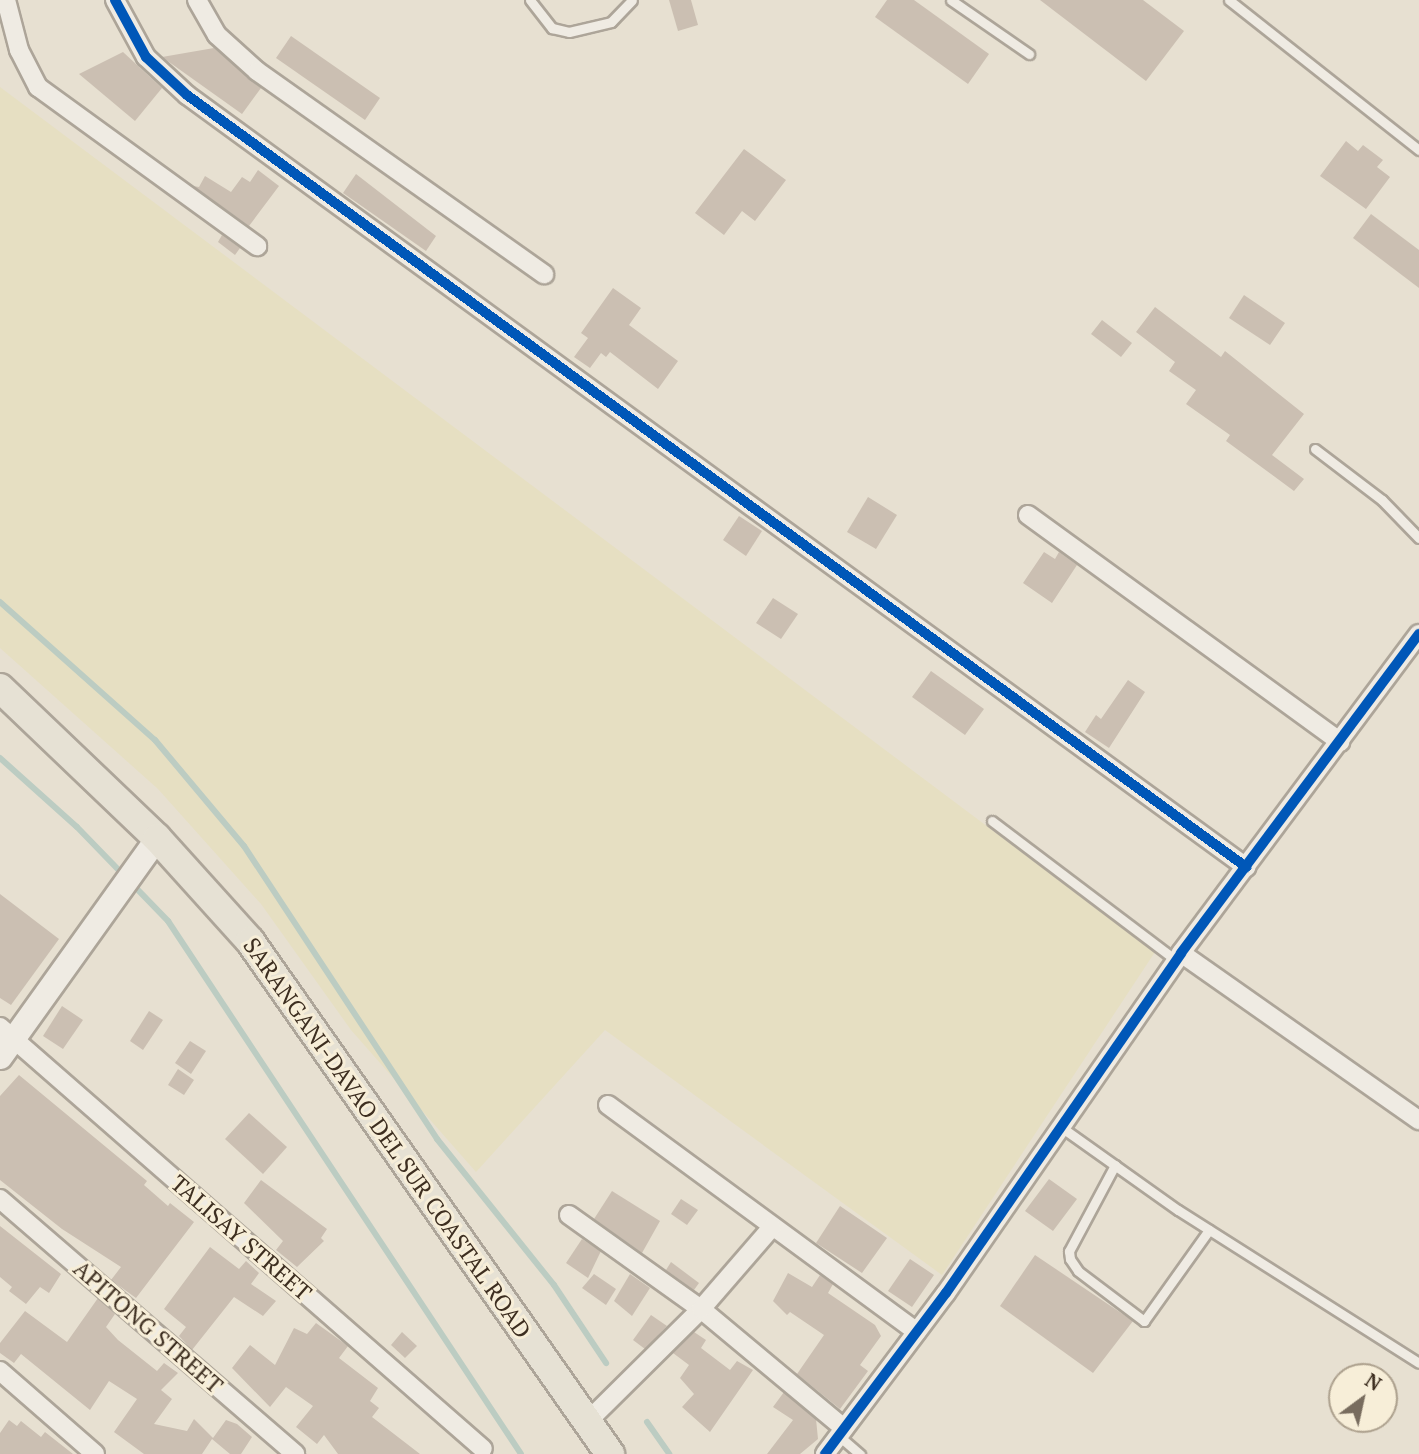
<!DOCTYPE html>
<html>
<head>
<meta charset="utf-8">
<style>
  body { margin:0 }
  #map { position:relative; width:1419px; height:1454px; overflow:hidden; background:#e7e0d1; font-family:"PT Serif",serif }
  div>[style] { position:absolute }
  .farmland>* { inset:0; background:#e6dfc2 }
  .stream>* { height:6px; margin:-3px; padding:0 3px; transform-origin:3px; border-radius:3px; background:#bcccc2 }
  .building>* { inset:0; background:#cbbfb2 }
  .roads { filter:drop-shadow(2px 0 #ada599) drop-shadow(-2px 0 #ada599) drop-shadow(0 2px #ada599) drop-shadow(0 -2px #ada599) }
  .service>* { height:9px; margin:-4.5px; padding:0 4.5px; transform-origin:4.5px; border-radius:4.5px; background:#efebe3 }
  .minor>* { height:18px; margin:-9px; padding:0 9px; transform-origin:9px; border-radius:9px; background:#efebe3 }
  .tertiary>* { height:23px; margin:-11.5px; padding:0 11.5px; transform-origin:11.5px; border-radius:11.5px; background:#efebe3 }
  .primary>* { height:28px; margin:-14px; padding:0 14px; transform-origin:14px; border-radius:14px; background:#e6e1d4 }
  .cycleway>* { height:10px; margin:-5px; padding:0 5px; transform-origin:5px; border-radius:5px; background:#0057b8 }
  span { translate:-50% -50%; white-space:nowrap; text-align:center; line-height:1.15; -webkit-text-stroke:6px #f7eed8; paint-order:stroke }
  .street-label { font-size:23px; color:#3d2e20 }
  .north { position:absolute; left:1328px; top:1363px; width:70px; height:70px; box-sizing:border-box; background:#f7eed8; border:2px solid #ada18e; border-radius:50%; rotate:33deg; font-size:19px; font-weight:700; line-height:28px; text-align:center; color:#3d2e20 }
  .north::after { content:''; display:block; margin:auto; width:24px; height:32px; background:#786c5e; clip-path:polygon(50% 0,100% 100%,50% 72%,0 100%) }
</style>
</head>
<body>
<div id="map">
  <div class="farmland">
    <i style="clip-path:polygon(0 87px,1155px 952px,942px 1275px,605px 1030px,476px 1172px,351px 1030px,261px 904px,158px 789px,0 648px)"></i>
  </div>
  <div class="stream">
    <i style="left:0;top:602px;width:208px;rotate:41.7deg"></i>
    <i style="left:155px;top:740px;width:138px;rotate:50deg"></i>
    <i style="left:244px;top:846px;width:351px;rotate:56.6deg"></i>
    <i style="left:437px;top:1139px;width:187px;rotate:51.3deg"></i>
    <i style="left:554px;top:1285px;width:94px;rotate:56.3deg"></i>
    <i style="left:0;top:758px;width:103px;rotate:41.9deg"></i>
    <i style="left:77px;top:827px;width:131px;rotate:45.9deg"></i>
    <i style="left:168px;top:921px;width:639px;rotate:56.48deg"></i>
    <i style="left:647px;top:1422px;width:39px;rotate:55deg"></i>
  </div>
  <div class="building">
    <i style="clip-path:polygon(669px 0,691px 0,698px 25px,678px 31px)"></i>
    <i style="clip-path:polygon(887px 0,914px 0,989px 54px,968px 84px,875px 17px)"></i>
    <i style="clip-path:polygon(1040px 0,1143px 0,1184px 31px,1146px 81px)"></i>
    <i style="clip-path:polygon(291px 36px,380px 98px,365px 120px,276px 58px)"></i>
    <i style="clip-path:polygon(214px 48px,261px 88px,242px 114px,162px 57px)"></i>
    <i style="clip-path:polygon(123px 52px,162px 88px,135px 121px,79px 74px)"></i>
    <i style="clip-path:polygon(1346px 141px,1358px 151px,1363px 145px,1383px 160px,1377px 167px,1390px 177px,1366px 209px,1320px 176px)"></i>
    <i style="clip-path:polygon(744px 149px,786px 180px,755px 221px,742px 211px,724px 235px,695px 213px)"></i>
    <i style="clip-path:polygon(258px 170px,279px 186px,249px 226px,193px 186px,199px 187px,205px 176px,231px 192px,242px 177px,250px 182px)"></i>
    <i style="clip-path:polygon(356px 174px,436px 236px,426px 251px,343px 193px)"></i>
    <i style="clip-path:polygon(1371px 214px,1419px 250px,1419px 288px,1353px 238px)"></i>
    <i style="clip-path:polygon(222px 235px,240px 248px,235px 255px,218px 242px)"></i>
    <i style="clip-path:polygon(613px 288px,641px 308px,629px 325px,678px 361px,658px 389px,610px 352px,606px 357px,601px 353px,590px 368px,574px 357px,588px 338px,581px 333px)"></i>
    <i style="clip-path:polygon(1244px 295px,1285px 323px,1270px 345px,1229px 318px)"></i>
    <i style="clip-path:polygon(1155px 307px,1221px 357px,1225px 351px,1304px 414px,1272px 455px,1304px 479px,1294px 491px,1226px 441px,1230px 435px,1186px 404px,1196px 390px,1169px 371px,1175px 362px,1136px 332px)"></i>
    <i style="clip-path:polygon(1102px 320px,1132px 343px,1121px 357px,1091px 334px)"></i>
    <i style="clip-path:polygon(868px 497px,897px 515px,876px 549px,847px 532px)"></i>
    <i style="clip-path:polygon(739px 516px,762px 531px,746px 556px,723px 540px)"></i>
    <i style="clip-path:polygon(1044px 552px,1055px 559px,1059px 552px,1077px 565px,1052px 603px,1023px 583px)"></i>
    <i style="clip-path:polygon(773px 598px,798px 614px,781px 639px,756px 623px)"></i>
    <i style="clip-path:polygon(931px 671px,984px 709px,965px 735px,912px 697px)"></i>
    <i style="clip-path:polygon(1128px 680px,1145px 692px,1109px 748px,1085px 732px,1096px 715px,1101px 719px)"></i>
    <i style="clip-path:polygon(0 894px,59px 939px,11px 1005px,0 998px)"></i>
    <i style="clip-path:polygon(62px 1006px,83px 1020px,63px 1049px,43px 1036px)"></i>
    <i style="clip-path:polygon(149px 1011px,163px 1020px,143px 1050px,130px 1041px)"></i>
    <i style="clip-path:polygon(190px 1041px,206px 1051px,191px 1074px,175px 1063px)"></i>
    <i style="clip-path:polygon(178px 1069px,194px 1080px,184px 1095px,168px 1085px)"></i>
    <i style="clip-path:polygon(19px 1075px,147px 1181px,144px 1185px,168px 1206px,170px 1203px,194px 1222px,136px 1298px,111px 1280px,121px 1267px,62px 1229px,0 1180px,0 1096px)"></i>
    <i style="clip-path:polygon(249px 1113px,287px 1147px,263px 1174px,225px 1139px)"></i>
    <i style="clip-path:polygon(1049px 1179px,1077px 1199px,1053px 1231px,1025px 1211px)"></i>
    <i style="clip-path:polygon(261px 1180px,327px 1229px,321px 1238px,324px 1241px,297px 1267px,276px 1250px,283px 1241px,244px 1203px)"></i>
    <i style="clip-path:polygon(612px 1191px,660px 1221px,642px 1253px,594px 1219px)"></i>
    <i style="clip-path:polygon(681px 1199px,698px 1210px,687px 1225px,671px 1214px)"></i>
    <i style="clip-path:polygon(840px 1206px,887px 1238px,862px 1273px,816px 1243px)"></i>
    <i style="clip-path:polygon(0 1226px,61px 1274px,49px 1293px,40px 1287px,26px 1304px,9px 1291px,12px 1287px,0 1277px)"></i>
    <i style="clip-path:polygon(582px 1239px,601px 1251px,588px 1278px,566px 1263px)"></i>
    <i style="clip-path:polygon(210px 1247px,239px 1269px,246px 1261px,259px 1273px,251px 1284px,276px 1301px,263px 1316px,234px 1297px,192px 1350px,179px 1336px,186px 1327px,164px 1309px)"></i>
    <i style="clip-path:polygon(1035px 1255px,1133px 1321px,1093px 1373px,1000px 1306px)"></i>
    <i style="clip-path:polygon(910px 1259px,934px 1275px,912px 1307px,888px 1291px)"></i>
    <i style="clip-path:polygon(671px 1262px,699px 1283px,694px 1290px,666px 1270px)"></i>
    <i style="clip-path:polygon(788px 1273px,812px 1287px,820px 1275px,833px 1284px,828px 1293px,875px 1325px,881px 1336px,860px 1365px,868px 1371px,840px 1409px,797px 1374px,824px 1335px,790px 1312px,787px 1315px,773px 1301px)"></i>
    <i style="clip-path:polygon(594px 1274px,616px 1289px,606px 1305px,582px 1288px)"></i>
    <i style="clip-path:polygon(630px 1274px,650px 1288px,632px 1316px,614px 1301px)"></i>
    <i style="clip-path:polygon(98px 1298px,115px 1314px,106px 1327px,118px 1340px,157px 1371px,164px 1363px,178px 1373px,161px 1390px,172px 1399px,154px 1424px,187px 1431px,194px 1419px,213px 1438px,226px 1420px,237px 1424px,252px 1437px,241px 1454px,230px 1454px,212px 1439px,202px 1454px,144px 1454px,114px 1432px,137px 1399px,109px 1381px,90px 1410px,21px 1354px,14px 1363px,0 1353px,0 1343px,25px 1311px,67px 1342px)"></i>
    <i style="clip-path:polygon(651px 1315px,667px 1326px,645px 1349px,633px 1340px)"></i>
    <i style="clip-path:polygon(316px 1323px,348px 1346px,339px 1358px,378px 1388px,370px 1401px,379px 1408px,372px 1417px,420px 1454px,338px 1454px,324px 1435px,317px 1444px,296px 1427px,313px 1406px,286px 1387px,270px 1407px,232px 1368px,250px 1345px,275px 1365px,294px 1328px,307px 1334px)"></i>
    <i style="clip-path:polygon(402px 1332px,417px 1346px,405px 1358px,391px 1345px)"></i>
    <i style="clip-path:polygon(694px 1332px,706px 1340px,701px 1348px,730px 1370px,737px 1361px,753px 1370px,710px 1432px,682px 1407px,694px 1394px,680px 1378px,689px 1365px,673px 1353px)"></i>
    <i style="clip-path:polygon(784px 1392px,816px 1419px,818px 1439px,800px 1454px,767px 1454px,793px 1420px,773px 1407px)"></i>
    <i style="clip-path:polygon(9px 1420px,17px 1426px,21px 1421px,41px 1437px,45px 1432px,73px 1454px,0 1454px,0 1433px)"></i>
  </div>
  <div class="roads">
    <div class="service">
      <i style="left:530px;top:0;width:36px;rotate:52deg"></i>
      <i style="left:552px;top:28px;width:17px;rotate:13deg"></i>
      <i style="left:569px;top:32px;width:43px;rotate:-13.4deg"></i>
      <i style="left:611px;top:22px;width:30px;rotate:-46deg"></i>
      <i style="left:951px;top:0;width:95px;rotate:34.7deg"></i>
      <i style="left:1229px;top:0;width:242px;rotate:38.3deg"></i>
      <i style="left:1315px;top:449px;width:84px;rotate:37.3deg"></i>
      <i style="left:1382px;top:500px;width:53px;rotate:45.8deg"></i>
      <i style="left:992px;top:821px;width:231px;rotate:37.1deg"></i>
      <i style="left:1061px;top:1127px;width:143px;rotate:35.4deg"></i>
      <i style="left:1178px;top:1210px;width:285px;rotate:32.4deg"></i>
      <i style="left:1115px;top:1165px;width:98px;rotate:118.1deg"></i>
      <i style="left:1069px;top:1251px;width:8px;rotate:83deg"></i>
      <i style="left:1070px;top:1259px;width:14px;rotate:56deg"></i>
      <i style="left:1078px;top:1271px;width:83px;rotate:37.1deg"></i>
      <i style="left:1144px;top:1321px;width:112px;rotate:-54.5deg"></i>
      <i style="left:839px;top:1436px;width:28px;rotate:41deg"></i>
    </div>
    <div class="minor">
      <i style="left:6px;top:0;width:52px;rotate:75.4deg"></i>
      <i style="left:19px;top:50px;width:42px;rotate:62.8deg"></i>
      <i style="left:38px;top:87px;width:271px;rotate:36deg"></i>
      <i style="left:115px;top:0;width:65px;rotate:61.5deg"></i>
      <i style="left:146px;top:57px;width:56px;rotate:42.8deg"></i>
      <i style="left:187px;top:95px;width:1311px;rotate:36.09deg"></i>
      <i style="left:197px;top:0;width:40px;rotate:60.3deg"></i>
      <i style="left:217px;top:35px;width:54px;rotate:42deg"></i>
      <i style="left:257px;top:71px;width:352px;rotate:35.3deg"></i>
      <i style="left:1028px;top:515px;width:386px;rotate:36deg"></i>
      <i style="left:1181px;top:953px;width:291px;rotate:35.1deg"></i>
      <i style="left:0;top:1027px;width:641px;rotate:41.14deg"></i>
      <i style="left:608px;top:1105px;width:383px;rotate:36.3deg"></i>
      <i style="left:0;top:1199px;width:390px;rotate:40.8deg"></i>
      <i style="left:569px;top:1215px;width:162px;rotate:35.5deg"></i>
      <i style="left:701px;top:1309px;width:186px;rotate:39.8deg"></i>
      <i style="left:0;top:1371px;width:126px;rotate:41.1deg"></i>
      <i style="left:587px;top:1422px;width:161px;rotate:-44.7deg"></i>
      <i style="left:701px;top:1309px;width:108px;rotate:-49.1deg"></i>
      <i style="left:825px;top:1454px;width:201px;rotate:-53.1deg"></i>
      <i style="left:946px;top:1293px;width:413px;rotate:-55.3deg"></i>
      <i style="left:1181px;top:953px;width:398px;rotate:-53.3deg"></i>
    </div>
    <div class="tertiary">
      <i style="left:0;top:1057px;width:269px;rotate:-54.4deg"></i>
    </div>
    <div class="primary">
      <i style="left:0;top:688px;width:217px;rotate:43.7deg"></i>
      <i style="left:157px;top:838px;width:139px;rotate:47.9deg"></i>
      <i style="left:250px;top:941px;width:627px;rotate:54.94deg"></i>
    </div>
  </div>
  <div class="cycleway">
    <i style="left:115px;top:0;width:65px;rotate:61.5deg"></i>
    <i style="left:146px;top:57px;width:56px;rotate:42.8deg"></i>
    <i style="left:187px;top:95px;width:1311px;rotate:36.09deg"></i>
    <i style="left:825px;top:1454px;width:201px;rotate:-53.1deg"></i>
    <i style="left:946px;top:1293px;width:413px;rotate:-55.3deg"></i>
    <i style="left:1181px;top:953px;width:398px;rotate:-53.3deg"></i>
  </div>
  <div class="street-label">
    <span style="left:387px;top:1138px;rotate:55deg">SARANGANI-DAVAO DEL SUR COASTAL ROAD</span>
    <span style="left:241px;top:1238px;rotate:41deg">TALISAY STREET</span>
    <span style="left:148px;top:1327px;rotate:41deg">APITONG STREET</span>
  </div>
  <div class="north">N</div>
</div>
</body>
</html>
